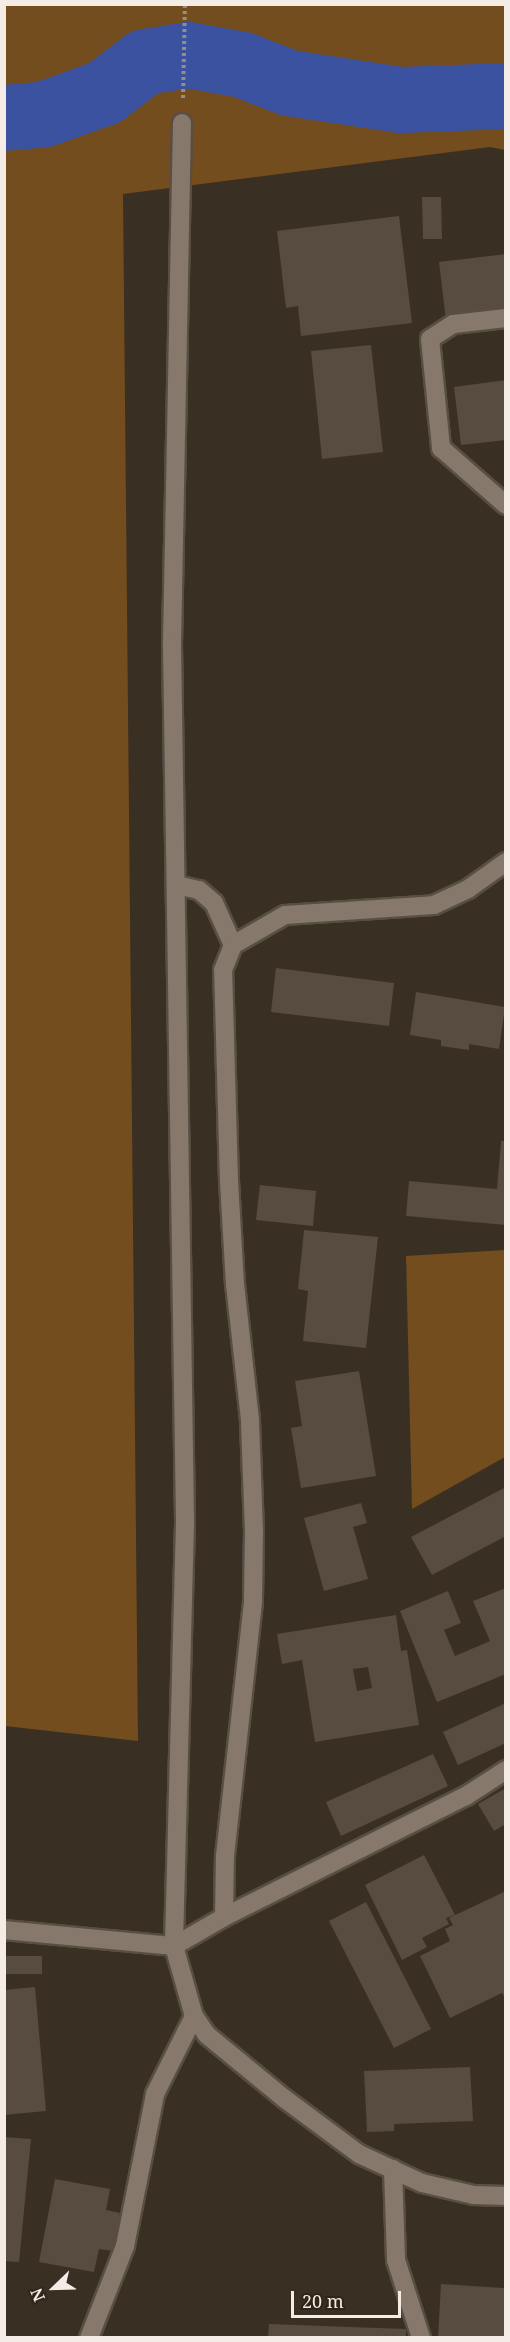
<!DOCTYPE html>
<html>
<head>
<meta charset="utf-8">
<style>
  body { margin:0 }
  #map { position:relative; width:510px; height:2342px; overflow:hidden; background:#3a2f23; font-family:"Noto Serif",serif }
  div>[style] { position:absolute }
  .green>* { inset:0; background:#734d1d }
  .river>* { height:66px; margin:-33px; padding:0 33px; transform-origin:33px; border-radius:33px; background:#3b52a0 }
  .building>* { inset:0; background:#574c3f }
  .path>* { height:4px; margin-top:-2px; transform-origin:0; background:repeating-linear-gradient(90deg,#968d83 0 3px,transparent 0 6px) }
  .roads { filter:drop-shadow(2px 0 #584e44) drop-shadow(-2px 0 #584e44) drop-shadow(0 2px #584e44) drop-shadow(0 -2px #584e44) }
  .minor>* { height:18px; margin:-9px; padding:0 9px; transform-origin:9px; border-radius:9px; background:#86796b }
  span { translate:-50% -50%; white-space:nowrap; text-align:center; line-height:1.15; -webkit-text-stroke:5px #302519; paint-order:stroke }
  .frame { position:absolute; inset:0; border:6px solid #f4ece5; pointer-events:none }
  .north { position:absolute; left:24px; top:2258px; width:60px; height:60px; -webkit-text-stroke:4px #302519; paint-order:stroke; rotate:247deg; font-size:16px; font-weight:700; line-height:24px; text-align:center; color:#f4ece5 }
  .north::after { content:''; display:block; margin:auto; width:21px; height:27px; background:#f4ece5; clip-path:polygon(50% 0,100% 100%,50% 72%,0 100%) }
  .scale { position:absolute; left:291px; top:2291px; width:110px; height:27px; box-sizing:border-box; border:3px solid #f4ece5; border-top:0; padding-left:8px; font-size:18px; line-height:21px; white-space:nowrap; color:#f4ece5; -webkit-text-stroke:4px #302519; paint-order:stroke }
</style>
</head>
<body>
<div id="map">
  <div class="green">
    <i style="clip-path:polygon(5px 5px,505px 5px,505px 150px,490px 147px,123px 194px,138px 1741px,5px 1726px)"></i>
    <i style="clip-path:polygon(505px 1250px,505px 1457px,412px 1509px,406px 1256px)"></i>
  </div>
  <div class="river">
    <i style="left:4px;top:118px;width:38px;rotate:-5deg"></i>
    <i style="left:42px;top:115px;width:66px;rotate:-19.5deg"></i>
    <i style="left:104px;top:93px;width:51px;rotate:-37.1deg"></i>
    <i style="left:145px;top:62px;width:44px;rotate:-9.2deg"></i>
    <i style="left:188px;top:55px;width:56px;rotate:10.3deg"></i>
    <i style="left:243px;top:65px;width:49px;rotate:21.4deg"></i>
    <i style="left:289px;top:83px;width:114px;rotate:8.6deg"></i>
    <i style="left:402px;top:100px;width:104px;rotate:-2.2deg"></i>
  </div>
  <div class="building">
    <i style="clip-path:polygon(422px 197px,441px 197px,442px 239px,423px 239px)"></i>
    <i style="clip-path:polygon(399px 216px,412px 323px,301px 336px,298px 306px,286px 308px,277px 231px)"></i>
    <i style="clip-path:polygon(506px 254px,506px 314px,446px 320px,439px 262px)"></i>
    <i style="clip-path:polygon(371px 345px,383px 452px,322px 459px,311px 351px)"></i>
    <i style="clip-path:polygon(506px 380px,506px 440px,461px 445px,454px 387px)"></i>
    <i style="clip-path:polygon(276px 968px,394px 983px,389px 1026px,271px 1012px)"></i>
    <i style="clip-path:polygon(416px 992px,505px 1007px,499px 1049px,469px 1044px,469px 1050px,441px 1046px,441px 1040px,410px 1035px)"></i>
    <i style="clip-path:polygon(501px 1141px,506px 1141px,506px 1225px,406px 1216px,409px 1181px,497px 1189px)"></i>
    <i style="clip-path:polygon(260px 1185px,316px 1191px,313px 1226px,256px 1220px)"></i>
    <i style="clip-path:polygon(304px 1230px,378px 1237px,366px 1348px,303px 1341px,308px 1291px,298px 1289px)"></i>
    <i style="clip-path:polygon(359px 1371px,376px 1476px,301px 1488px,291px 1428px,302px 1426px,295px 1381px)"></i>
    <i style="clip-path:polygon(506px 1487px,506px 1536px,432px 1575px,411px 1537px)"></i>
    <i style="clip-path:polygon(361px 1503px,367px 1523px,353px 1527px,368px 1579px,324px 1591px,304px 1518px)"></i>
    <i style="clip-path:polygon(506px 1588px,506px 1674px,437px 1702px,400px 1611px,448px 1591px,461px 1623px,444px 1630px,455px 1656px,490px 1641px,473px 1601px)"></i>
    <i style="clip-path:polygon(evenodd,396px 1615px,401px 1651px,407px 1650px,419px 1725px,315px 1742px,302px 1660px,282px 1664px,277px 1634px,396px 1615px,368px 1667px,372px 1688px,357px 1691px,353px 1669px,368px 1667px)"></i>
    <i style="clip-path:polygon(506px 1703px,506px 1743px,458px 1765px,443px 1732px)"></i>
    <i style="clip-path:polygon(433px 1754px,448px 1786px,341px 1836px,326px 1802px)"></i>
    <i style="clip-path:polygon(506px 1788px,506px 1824px,494px 1831px,478px 1804px)"></i>
    <i style="clip-path:polygon(424px 1855px,455px 1915px,446px 1918px,449px 1924px,422px 1938px,427px 1947px,402px 1960px,365px 1885px)"></i>
    <i style="clip-path:polygon(506px 1891px,506px 2000px,502px 1993px,450px 2018px,420px 1956px,450px 1941px,445px 1929px,453px 1925px,449px 1918px)"></i>
    <i style="clip-path:polygon(366px 1902px,431px 2029px,394px 2048px,329px 1921px)"></i>
    <i style="clip-path:polygon(4px 1956px,42px 1956px,42px 1974px,4px 1974px)"></i>
    <i style="clip-path:polygon(35px 1987px,46px 2111px,4px 2115px,4px 1990px)"></i>
    <i style="clip-path:polygon(470px 2067px,473px 2121px,394px 2124px,394px 2131px,367px 2132px,364px 2071px)"></i>
    <i style="clip-path:polygon(4px 2137px,31px 2139px,19px 2262px,4px 2261px)"></i>
    <i style="clip-path:polygon(55px 2179px,110px 2189px,106px 2210px,120px 2213px,113px 2251px,99px 2249px,94px 2272px,39px 2262px)"></i>
    <i style="clip-path:polygon(441px 2284px,504px 2288px,506px 2338px,438px 2338px)"></i>
    <i style="clip-path:polygon(269px 2324px,406px 2329px,406px 2338px,268px 2338px)"></i>
  </div>
  <div class="path">
    <i style="left:183px;top:98px;width:94px;rotate:-88.8deg"></i>
  </div>
  <div class="roads">
    <div class="minor">
      <i style="left:182px;top:123px;width:521px;rotate:91.1deg"></i>
      <i style="left:172px;top:644px;width:879px;rotate:89.15deg"></i>
      <i style="left:185px;top:1523px;width:423px;rotate:91.5deg"></i>
      <i style="left:174px;top:1946px;width:73px;rotate:74.1deg"></i>
      <i style="left:194px;top:2016px;width:23px;rotate:56deg"></i>
      <i style="left:207px;top:2035px;width:101px;rotate:39.4deg"></i>
      <i style="left:285px;top:2099px;width:92px;rotate:36.6deg"></i>
      <i style="left:359px;top:2154px;width:69px;rotate:24.7deg"></i>
      <i style="left:422px;top:2183px;width:53px;rotate:13deg"></i>
      <i style="left:474px;top:2195px;width:32px;rotate:2deg"></i>
      <i style="left:506px;top:318px;width:53px;rotate:173.5deg"></i>
      <i style="left:453px;top:324px;width:27px;rotate:147deg"></i>
      <i style="left:430px;top:339px;width:110px;rotate:84.2deg"></i>
      <i style="left:441px;top:448px;width:86px;rotate:41.2deg"></i>
      <i style="left:177px;top:885px;width:23px;rotate:13deg"></i>
      <i style="left:199px;top:890px;width:20px;rotate:41deg"></i>
      <i style="left:214px;top:903px;width:46px;rotate:65.7deg"></i>
      <i style="left:224px;top:1917px;width:271px;rotate:-26.6deg"></i>
      <i style="left:466px;top:1796px;width:48px;rotate:-33deg"></i>
      <i style="left:4px;top:1930px;width:171px;rotate:5.4deg"></i>
      <i style="left:174px;top:1946px;width:58px;rotate:-30.1deg"></i>
      <i style="left:224px;top:1917px;width:61px;rotate:-89.1deg"></i>
      <i style="left:225px;top:1856px;width:257px;rotate:-83.7deg"></i>
      <i style="left:253px;top:1601px;width:70px;rotate:-89.2deg"></i>
      <i style="left:254px;top:1531px;width:111px;rotate:-92.1deg"></i>
      <i style="left:250px;top:1420px;width:136px;rotate:-96.3deg"></i>
      <i style="left:235px;top:1285px;width:104px;rotate:-93.3deg"></i>
      <i style="left:229px;top:1181px;width:211px;rotate:-91.6deg"></i>
      <i style="left:223px;top:970px;width:27px;rotate:-68deg"></i>
      <i style="left:233px;top:945px;width:60px;rotate:-30deg"></i>
      <i style="left:285px;top:915px;width:149px;rotate:-3.8deg"></i>
      <i style="left:434px;top:905px;width:38px;rotate:-25deg"></i>
      <i style="left:468px;top:889px;width:47px;rotate:-35.4deg"></i>
      <i style="left:393px;top:2169px;width:91px;rotate:88.1deg"></i>
      <i style="left:396px;top:2260px;width:82px;rotate:72.2deg"></i>
      <i style="left:89px;top:2338px;width:99px;rotate:-68.6deg"></i>
      <i style="left:125px;top:2246px;width:155px;rotate:-78.8deg"></i>
      <i style="left:155px;top:2094px;width:87px;rotate:-63.4deg"></i>
    </div>
  </div>
  <div class="frame"></div>
  <div class="north">N</div>
  <div class="scale">20 m</div>
</div>
</body>
</html>
